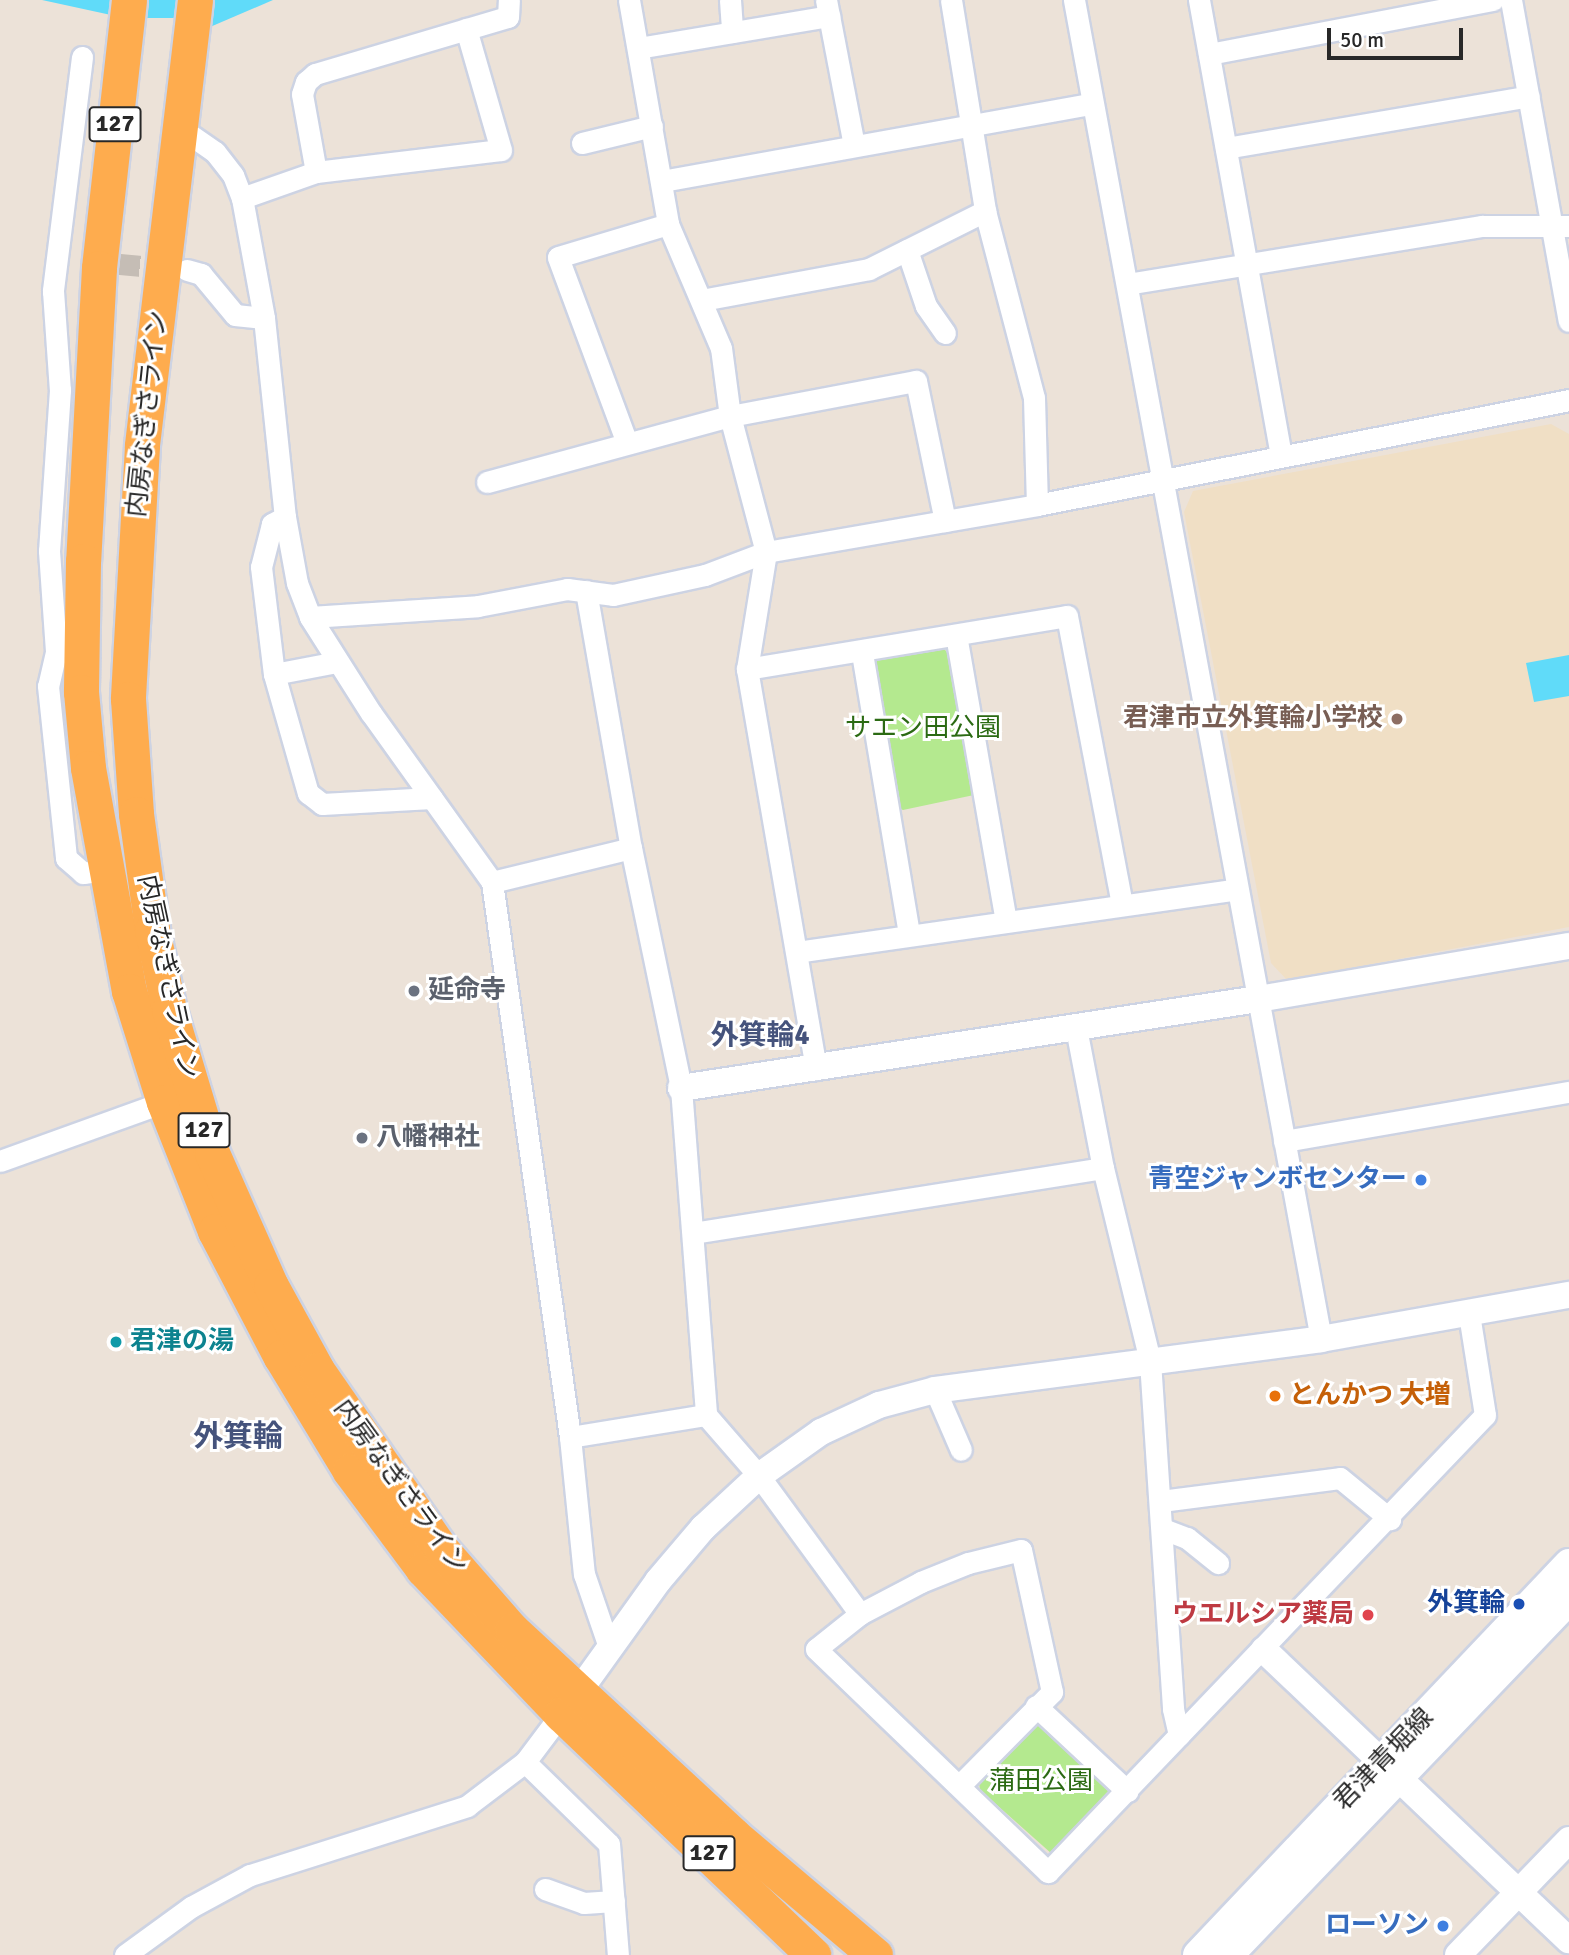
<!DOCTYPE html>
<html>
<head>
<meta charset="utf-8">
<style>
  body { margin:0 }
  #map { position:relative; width:1569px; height:1955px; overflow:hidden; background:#ece2d8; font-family:Signika,"Noto Sans JP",sans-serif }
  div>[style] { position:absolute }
  .education>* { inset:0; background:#f0dfc5 }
  .green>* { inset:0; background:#b4e98f }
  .water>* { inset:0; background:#60dbf9 }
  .minor-tunnel>* { height:21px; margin-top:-10.5px; transform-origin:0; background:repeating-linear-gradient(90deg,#c5bdb5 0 21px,transparent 0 31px) }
  .roads { filter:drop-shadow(2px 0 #cdd3e3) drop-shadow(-2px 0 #cdd3e3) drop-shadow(0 2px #cdd3e3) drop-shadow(0 -2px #cdd3e3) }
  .minor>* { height:21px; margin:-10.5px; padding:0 10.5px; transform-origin:10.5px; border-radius:10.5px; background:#fff }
  .tertiary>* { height:26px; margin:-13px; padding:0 13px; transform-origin:13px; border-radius:13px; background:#fff }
  .secondary>* { height:30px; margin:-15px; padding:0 15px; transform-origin:15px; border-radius:15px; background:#fff }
  .trunk>* { height:35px; margin:-17.5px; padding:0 17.5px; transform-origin:17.5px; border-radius:17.5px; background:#feac4e }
  .dots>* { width:19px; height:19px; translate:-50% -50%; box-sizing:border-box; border:4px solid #fff; border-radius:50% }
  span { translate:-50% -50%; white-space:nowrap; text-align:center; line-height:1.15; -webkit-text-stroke:6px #fff; paint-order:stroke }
  .shield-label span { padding:2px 5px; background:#fff; border:2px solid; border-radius:5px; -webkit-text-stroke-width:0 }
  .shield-label { font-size:24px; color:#282828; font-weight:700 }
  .street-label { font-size:26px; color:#282828 }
  .education-label { font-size:26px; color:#785e54; font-weight:700 }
  .right { translate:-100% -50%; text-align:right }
  .park-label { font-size:26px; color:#2b6a13 }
  .worship-label { font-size:26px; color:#5b616d; font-weight:700 }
  .left { translate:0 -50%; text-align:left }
  .shop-label { font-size:26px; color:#366cbe; font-weight:700 }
  .culture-label { font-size:26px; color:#0d838f; font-weight:700 }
  .food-label { font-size:26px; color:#c56008; font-weight:700 }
  .transit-label { font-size:26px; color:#164399; font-weight:700 }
  .health-label { font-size:26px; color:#be3a42; font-weight:700 }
  .neighbourhood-label { font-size:28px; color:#45537c; font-weight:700 }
  .quarter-label { font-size:30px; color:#45537c; font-weight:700 }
  .scale { position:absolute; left:1327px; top:28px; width:136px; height:32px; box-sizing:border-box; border:4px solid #282828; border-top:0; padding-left:9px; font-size:21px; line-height:24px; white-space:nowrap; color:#282828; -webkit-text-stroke:5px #fff; paint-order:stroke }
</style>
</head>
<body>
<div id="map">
  <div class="education">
    <i style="clip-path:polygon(1551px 424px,1569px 434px,1569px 927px,1287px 980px,1271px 963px,1184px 512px,1193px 491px)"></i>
  </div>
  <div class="green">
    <i style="clip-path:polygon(943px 648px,949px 654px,974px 795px,903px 810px,897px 807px,870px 666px,876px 657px)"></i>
    <i style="clip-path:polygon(1037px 1717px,1115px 1787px,1052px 1854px,980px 1790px,979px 1783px)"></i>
  </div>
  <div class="water">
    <i style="clip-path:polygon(42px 0,113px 0,111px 15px)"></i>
    <i style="clip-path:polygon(140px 0,184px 0,182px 18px,138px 18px)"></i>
    <i style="clip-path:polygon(212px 0,273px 0,210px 27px)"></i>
    <i style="clip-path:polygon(1569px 655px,1569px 696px,1534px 702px,1526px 663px)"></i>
  </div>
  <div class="minor-tunnel">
    <i style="left:88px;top:261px;width:87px;rotate:5.3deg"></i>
  </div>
  <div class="roads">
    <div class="minor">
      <i style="left:629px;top:0;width:227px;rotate:80.1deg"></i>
      <i style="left:668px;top:224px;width:135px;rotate:66.9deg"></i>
      <i style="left:721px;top:348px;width:69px;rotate:82.5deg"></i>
      <i style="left:730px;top:416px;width:141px;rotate:75.2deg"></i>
      <i style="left:766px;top:552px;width:119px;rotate:99.2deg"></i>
      <i style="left:747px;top:669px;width:406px;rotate:80.2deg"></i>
      <i style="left:730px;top:0;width:32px;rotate:86deg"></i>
      <i style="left:826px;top:0;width:148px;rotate:79.1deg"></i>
      <i style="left:951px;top:0;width:214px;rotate:80.8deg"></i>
      <i style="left:985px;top:211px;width:193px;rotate:75.3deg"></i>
      <i style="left:1034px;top:398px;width:107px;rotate:88.4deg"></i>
      <i style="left:1074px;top:0;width:1362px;rotate:79.55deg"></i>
      <i style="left:1199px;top:0;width:463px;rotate:79.8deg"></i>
      <i style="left:1511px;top:0;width:326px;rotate:79.8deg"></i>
      <i style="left:638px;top:48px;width:194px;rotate:-9.5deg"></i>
      <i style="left:1209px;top:54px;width:289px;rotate:-10.8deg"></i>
      <i style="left:82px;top:57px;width:236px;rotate:97.1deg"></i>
      <i style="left:53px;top:291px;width:99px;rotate:86deg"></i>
      <i style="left:60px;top:390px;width:161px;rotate:93.9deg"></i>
      <i style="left:49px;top:551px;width:101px;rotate:86deg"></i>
      <i style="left:56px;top:652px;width:35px;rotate:103deg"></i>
      <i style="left:48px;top:686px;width:173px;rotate:84deg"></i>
      <i style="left:66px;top:858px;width:23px;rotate:41deg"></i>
      <i style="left:83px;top:873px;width:24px;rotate:-7deg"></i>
      <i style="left:182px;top:129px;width:40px;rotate:34.9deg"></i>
      <i style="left:215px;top:152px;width:29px;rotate:52deg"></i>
      <i style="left:233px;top:175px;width:25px;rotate:69deg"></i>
      <i style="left:242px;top:198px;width:122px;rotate:79.6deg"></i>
      <i style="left:264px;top:318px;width:200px;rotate:84deg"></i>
      <i style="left:285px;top:517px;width:67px;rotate:79.7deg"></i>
      <i style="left:297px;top:583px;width:36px;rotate:69deg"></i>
      <i style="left:310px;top:617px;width:114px;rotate:57.6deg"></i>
      <i style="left:371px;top:713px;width:208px;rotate:54.4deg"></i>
      <i style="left:492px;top:882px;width:560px;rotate:82deg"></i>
      <i style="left:570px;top:1437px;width:138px;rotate:84.2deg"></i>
      <i style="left:584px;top:1574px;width:77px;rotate:71.1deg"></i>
      <i style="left:582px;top:143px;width:72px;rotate:-13.7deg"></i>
      <i style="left:1226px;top:148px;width:307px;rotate:-9.7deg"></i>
      <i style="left:316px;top:172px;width:79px;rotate:-100.2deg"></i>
      <i style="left:302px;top:94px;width:13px;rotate:-72deg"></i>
      <i style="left:306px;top:82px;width:12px;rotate:-42deg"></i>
      <i style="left:315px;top:74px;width:201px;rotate:-16.5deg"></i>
      <i style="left:508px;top:17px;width:17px;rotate:-87deg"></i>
      <i style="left:662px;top:181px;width:436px;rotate:-10.2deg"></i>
      <i style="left:242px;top:198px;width:78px;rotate:-19.4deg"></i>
      <i style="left:316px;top:172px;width:186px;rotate:-6.8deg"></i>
      <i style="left:501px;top:150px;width:126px;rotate:-106.1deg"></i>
      <i style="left:907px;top:250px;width:59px;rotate:71.3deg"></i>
      <i style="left:926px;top:306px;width:33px;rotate:55deg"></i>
      <i style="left:187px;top:270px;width:15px;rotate:16deg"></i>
      <i style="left:201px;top:274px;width:53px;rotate:50.3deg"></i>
      <i style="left:235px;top:315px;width:29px;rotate:6deg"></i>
      <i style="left:1127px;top:284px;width:360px;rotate:-9.3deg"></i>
      <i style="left:1482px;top:226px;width:87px"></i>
      <i style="left:702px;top:300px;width:170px;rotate:-10.5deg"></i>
      <i style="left:869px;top:269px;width:130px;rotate:-26.6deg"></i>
      <i style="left:627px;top:443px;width:198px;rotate:-110.4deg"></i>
      <i style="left:558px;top:257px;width:115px;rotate:-16.7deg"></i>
      <i style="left:487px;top:482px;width:252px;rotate:-15.2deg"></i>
      <i style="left:730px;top:416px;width:189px;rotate:-10.7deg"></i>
      <i style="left:916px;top:381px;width:143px;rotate:78.3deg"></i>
      <i style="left:285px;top:517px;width:15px;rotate:152deg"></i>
      <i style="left:272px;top:524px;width:44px;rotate:104.3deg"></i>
      <i style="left:261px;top:567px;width:108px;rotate:83.1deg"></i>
      <i style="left:274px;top:674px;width:124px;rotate:74.1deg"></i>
      <i style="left:308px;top:793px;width:18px;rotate:38deg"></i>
      <i style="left:322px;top:804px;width:110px;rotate:-3.1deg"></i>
      <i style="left:586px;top:591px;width:261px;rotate:80.1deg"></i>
      <i style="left:631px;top:848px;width:245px;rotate:78.2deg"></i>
      <i style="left:681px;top:1088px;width:328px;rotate:85.6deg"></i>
      <i style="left:706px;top:1415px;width:81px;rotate:49deg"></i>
      <i style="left:759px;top:1476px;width:171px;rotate:53.8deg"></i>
      <i style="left:310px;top:617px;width:168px;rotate:-3.7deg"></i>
      <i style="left:478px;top:606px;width:91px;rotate:-10.8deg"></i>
      <i style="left:567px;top:589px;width:46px;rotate:7.4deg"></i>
      <i style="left:613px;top:595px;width:94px;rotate:-12.3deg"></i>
      <i style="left:705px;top:575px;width:65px;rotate:-20.7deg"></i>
      <i style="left:766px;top:552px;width:275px;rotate:-9.8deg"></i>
      <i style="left:1037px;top:505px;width:542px;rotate:-11.16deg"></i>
      <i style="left:956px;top:635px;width:291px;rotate:80.1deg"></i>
      <i style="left:862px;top:653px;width:285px;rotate:80.5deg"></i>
      <i style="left:747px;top:669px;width:324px;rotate:-9.4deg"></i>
      <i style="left:1067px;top:616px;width:294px;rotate:79.2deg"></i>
      <i style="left:274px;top:674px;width:64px;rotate:-10.8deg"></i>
      <i style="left:492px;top:882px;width:143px;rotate:-13.7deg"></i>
      <i style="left:797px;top:952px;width:444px;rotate:-8.1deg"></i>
      <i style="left:1076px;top:1028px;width:143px;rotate:79.1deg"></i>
      <i style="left:1103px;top:1168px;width:199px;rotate:76.3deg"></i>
      <i style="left:1150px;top:1361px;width:349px;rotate:86.2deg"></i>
      <i style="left:1173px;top:1709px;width:27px;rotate:77deg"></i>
      <i style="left:1284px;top:1141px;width:289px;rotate:-9.8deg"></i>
      <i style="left:0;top:1161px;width:174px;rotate:-19.8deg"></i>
      <i style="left:693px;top:1233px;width:415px;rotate:-9deg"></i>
      <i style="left:935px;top:1390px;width:65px;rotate:66.6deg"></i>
      <i style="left:570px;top:1437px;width:138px;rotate:-9.2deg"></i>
      <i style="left:1161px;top:1501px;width:180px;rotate:-7.3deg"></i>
      <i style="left:1340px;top:1478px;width:65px;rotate:39.4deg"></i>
      <i style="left:1163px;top:1529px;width:26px;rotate:21deg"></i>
      <i style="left:1187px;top:1538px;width:40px;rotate:39deg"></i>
      <i style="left:1036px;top:1706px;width:125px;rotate:43deg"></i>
      <i style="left:525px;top:1762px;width:117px;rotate:44.3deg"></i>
      <i style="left:609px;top:1844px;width:111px;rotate:85.4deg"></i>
      <i style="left:960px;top:1785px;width:131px;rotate:-45.3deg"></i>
      <i style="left:1052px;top:1692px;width:145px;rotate:-102.3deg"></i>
      <i style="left:1021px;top:1550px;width:55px;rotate:166.2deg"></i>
      <i style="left:968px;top:1563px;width:51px;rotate:158deg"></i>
      <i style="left:921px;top:1582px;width:69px;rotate:152.3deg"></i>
      <i style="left:860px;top:1614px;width:56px;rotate:141.5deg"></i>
      <i style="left:816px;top:1649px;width:322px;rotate:43.9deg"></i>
      <i style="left:1048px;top:1872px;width:632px;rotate:-46.28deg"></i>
      <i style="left:1485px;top:1415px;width:102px;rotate:-99deg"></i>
      <i style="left:545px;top:1889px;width:41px;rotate:19.7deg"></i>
      <i style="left:584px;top:1903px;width:30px;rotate:-4deg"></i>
      <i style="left:125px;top:1955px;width:82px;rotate:-36deg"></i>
      <i style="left:191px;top:1907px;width:67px;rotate:-28.5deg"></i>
      <i style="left:250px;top:1875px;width:228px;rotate:-17.6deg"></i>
      <i style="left:467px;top:1806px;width:73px;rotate:-37.2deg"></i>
      <i style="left:525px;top:1762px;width:60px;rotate:-53.1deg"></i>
    </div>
    <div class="tertiary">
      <i style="left:681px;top:1088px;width:584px;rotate:-8.77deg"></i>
      <i style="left:1258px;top:999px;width:315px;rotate:-9.7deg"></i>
      <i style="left:1264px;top:1650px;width:421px;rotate:43.6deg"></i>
      <i style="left:569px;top:1705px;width:153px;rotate:-54.3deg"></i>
      <i style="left:658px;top:1581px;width:70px;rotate:-49.7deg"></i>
      <i style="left:703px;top:1528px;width:76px;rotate:-42.9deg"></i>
      <i style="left:759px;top:1476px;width:76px;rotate:-35.4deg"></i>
      <i style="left:821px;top:1432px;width:64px;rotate:-25deg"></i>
      <i style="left:879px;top:1405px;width:58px;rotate:-15deg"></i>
      <i style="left:935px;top:1390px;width:389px;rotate:-7.5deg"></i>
      <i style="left:1321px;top:1339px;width:252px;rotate:-10.1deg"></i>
      <i style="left:1458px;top:1955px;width:160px;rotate:-46deg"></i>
    </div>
    <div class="secondary">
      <i style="left:1198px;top:1955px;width:539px;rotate:-46.5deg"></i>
      <i style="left:1228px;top:1955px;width:492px;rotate:-46.2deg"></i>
    </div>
    <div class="trunk">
      <i style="left:129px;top:0;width:270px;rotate:96.4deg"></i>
      <i style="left:99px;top:268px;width:293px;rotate:93.1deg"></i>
      <i style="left:83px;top:561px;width:131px;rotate:90.9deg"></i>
      <i style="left:81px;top:692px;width:76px;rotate:84.7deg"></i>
      <i style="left:88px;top:768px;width:227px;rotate:79.6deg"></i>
      <i style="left:129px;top:991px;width:116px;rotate:72.5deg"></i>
      <i style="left:164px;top:1102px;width:139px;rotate:68.4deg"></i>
      <i style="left:215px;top:1231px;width:142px;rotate:62.4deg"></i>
      <i style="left:281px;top:1357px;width:133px;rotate:58.8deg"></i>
      <i style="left:350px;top:1471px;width:122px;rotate:53.3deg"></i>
      <i style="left:423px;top:1569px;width:200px;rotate:46.4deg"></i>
      <i style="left:561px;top:1714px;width:349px;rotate:43.7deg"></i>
      <i style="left:195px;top:0;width:449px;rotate:96.8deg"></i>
      <i style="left:142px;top:446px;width:253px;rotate:93.2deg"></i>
      <i style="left:128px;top:699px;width:115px;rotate:86deg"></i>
      <i style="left:136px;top:814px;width:117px;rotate:82.1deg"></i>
      <i style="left:152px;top:930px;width:82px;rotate:78deg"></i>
      <i style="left:169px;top:1010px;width:149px;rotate:73.3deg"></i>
      <i style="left:212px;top:1153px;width:145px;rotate:66.1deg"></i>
      <i style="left:271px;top:1286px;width:96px;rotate:61.3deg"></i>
      <i style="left:317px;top:1370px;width:218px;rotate:55.3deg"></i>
      <i style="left:441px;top:1549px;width:108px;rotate:48.8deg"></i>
      <i style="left:512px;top:1630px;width:301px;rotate:42.8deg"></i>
      <i style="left:733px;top:1835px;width:186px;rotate:40.2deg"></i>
    </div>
  </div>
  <div class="dots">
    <i style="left:1397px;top:719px;background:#8d6e63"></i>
    <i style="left:414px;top:991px;background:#6b7280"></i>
    <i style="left:362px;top:1138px;background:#6b7280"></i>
    <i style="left:1421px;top:1180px;background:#3f7fe0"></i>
    <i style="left:116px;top:1342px;background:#0f9aa8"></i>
    <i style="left:1275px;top:1396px;background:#e8710a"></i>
    <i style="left:1519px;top:1604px;background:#1a4fb4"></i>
    <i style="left:1368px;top:1615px;background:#e0444e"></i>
    <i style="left:1443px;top:1926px;background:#3f7fe0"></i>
  </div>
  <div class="shield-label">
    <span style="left:115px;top:124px">127</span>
    <span style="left:204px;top:1130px">127</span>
    <span style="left:709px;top:1853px">127</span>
  </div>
  <div class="street-label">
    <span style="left:148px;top:414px;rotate:-84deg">内房なぎさライン</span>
    <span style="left:167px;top:977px;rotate:78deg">内房なぎさライン</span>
    <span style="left:400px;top:1487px;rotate:54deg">内房なぎさライン</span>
    <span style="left:1384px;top:1760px;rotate:-46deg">君津青堀線</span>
  </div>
  <div class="education-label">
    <span class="right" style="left:1383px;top:719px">君津市立外箕輪小学校</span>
  </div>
  <div class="park-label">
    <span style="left:923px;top:729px">サエン田公園</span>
    <span style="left:1041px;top:1782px">蒲田公園</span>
  </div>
  <div class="worship-label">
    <span class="left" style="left:428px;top:991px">延命寺</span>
    <span class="left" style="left:376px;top:1138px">八幡神社</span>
  </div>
  <div class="shop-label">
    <span class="right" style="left:1407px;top:1180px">青空ジャンボセンター</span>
    <span class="right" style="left:1429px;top:1926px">ローソン</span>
  </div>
  <div class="culture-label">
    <span class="left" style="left:130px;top:1342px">君津の湯</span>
  </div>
  <div class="food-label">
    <span class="left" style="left:1289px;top:1396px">とんかつ 大増</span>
  </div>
  <div class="transit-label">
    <span class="right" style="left:1505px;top:1604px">外箕輪</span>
  </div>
  <div class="health-label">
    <span class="right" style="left:1354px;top:1615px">ウエルシア薬局</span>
  </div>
  <div class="neighbourhood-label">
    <span style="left:760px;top:1035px">外箕輪4</span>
  </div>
  <div class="quarter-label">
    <span style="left:238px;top:1437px">外箕輪</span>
  </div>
  <div class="scale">50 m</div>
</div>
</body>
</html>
